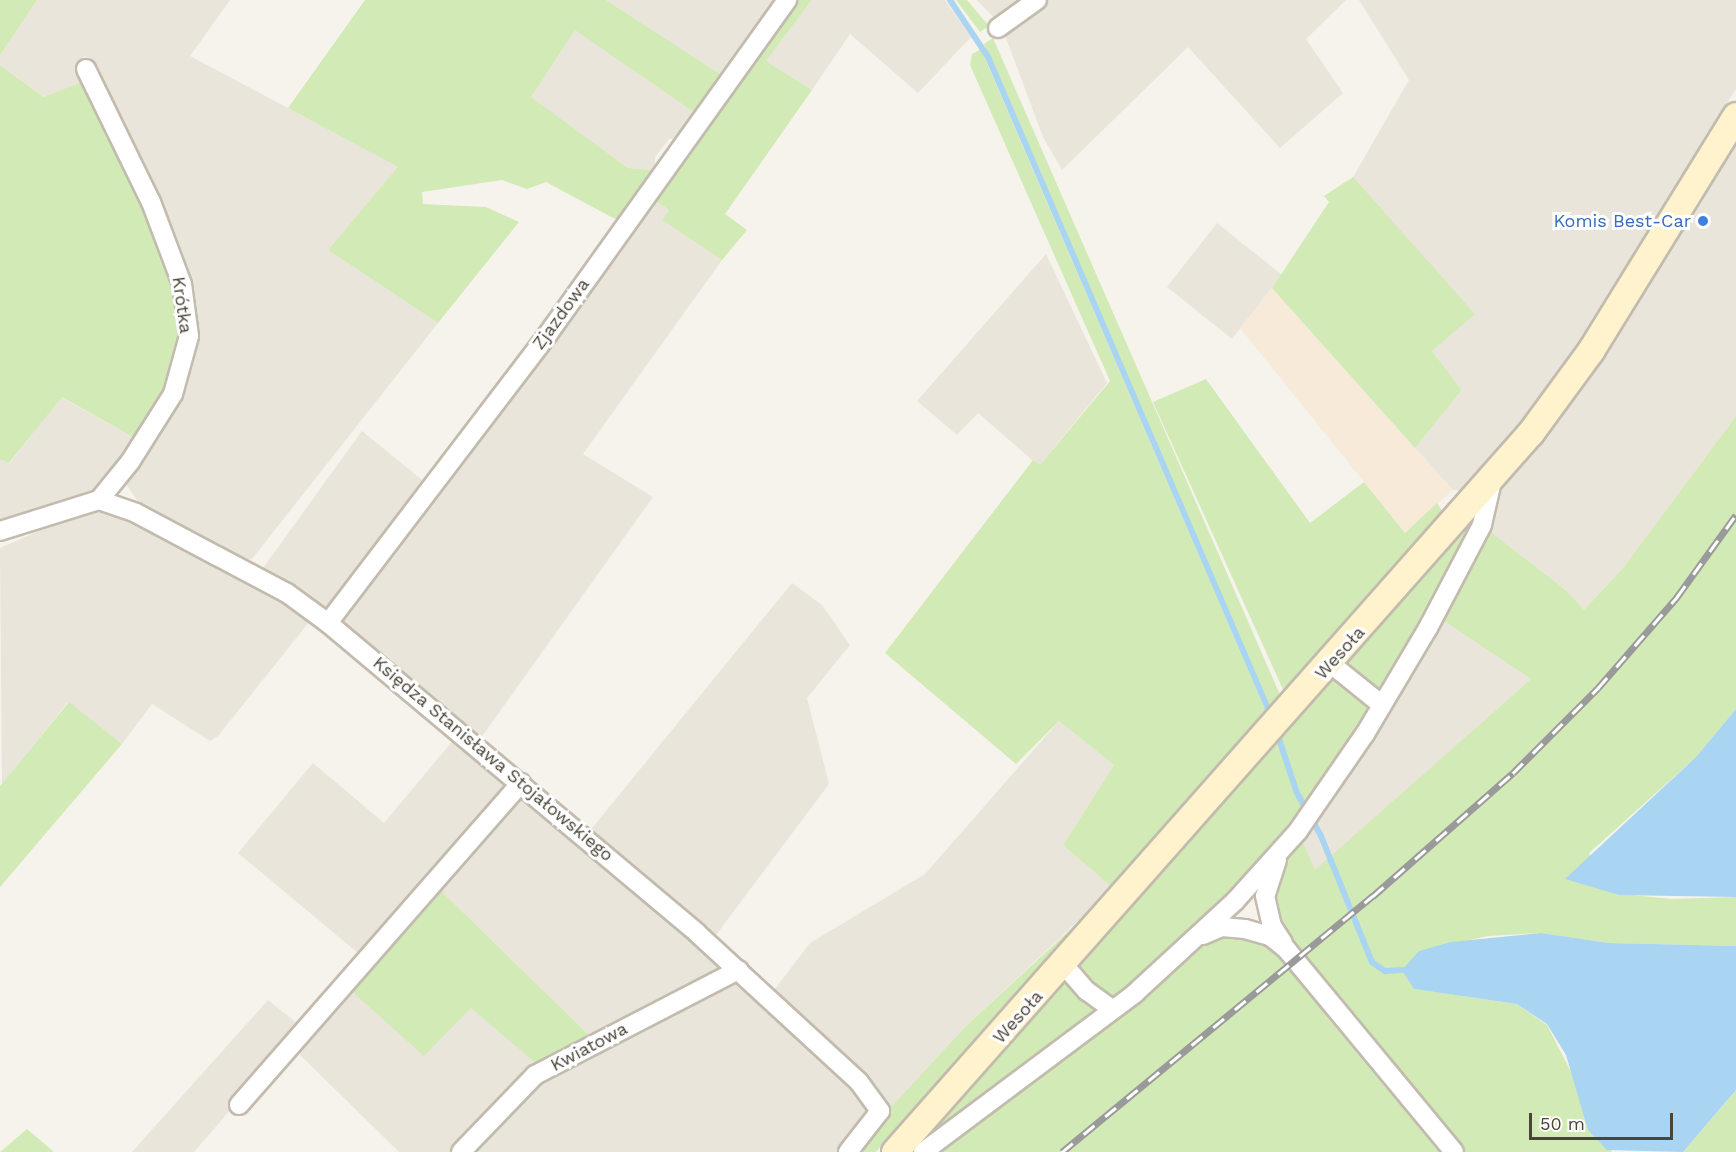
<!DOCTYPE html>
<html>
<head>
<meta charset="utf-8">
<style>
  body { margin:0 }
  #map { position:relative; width:1736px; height:1152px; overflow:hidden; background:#f6f3ec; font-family:"Work Sans",sans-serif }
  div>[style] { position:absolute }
  .residential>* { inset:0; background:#eae5da }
  .commercial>* { inset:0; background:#f7ead8 }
  .green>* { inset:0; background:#d2eab5 }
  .water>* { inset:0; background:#a9d4f2 }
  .stream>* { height:6px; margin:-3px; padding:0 3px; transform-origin:3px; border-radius:3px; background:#a9d4f2 }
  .roads { filter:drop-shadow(2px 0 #c2bbae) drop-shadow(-2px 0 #c2bbae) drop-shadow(0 2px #c2bbae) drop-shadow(0 -2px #c2bbae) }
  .street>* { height:18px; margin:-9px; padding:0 9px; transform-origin:9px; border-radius:9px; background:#fff }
  .secondary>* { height:26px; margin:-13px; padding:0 13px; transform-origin:13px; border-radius:13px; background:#fff3cd }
  .rail>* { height:7px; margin-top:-3.5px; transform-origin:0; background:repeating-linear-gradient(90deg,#fff 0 14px,#9a9a9a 0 28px); box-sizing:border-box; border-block:2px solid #9a9a9a }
  .dots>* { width:16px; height:16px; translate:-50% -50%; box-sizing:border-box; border:3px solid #fff; border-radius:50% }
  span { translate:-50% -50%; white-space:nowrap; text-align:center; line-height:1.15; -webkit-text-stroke:6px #fff; paint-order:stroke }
  .shop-label { font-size:18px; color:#366cbe }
  .right { translate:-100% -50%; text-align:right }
  .street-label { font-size:18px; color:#4b4439 }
  .scale { position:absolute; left:1529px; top:1113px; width:144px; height:27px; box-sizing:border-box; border:3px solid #4b4439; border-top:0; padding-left:8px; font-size:18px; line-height:21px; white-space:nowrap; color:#4b4439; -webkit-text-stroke:4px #fff; paint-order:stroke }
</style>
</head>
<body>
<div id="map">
  <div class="residential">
    <i style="clip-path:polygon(37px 0,230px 0,190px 56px,399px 167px,328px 250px,438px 323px,252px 559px,243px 560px,144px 510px,126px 484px,136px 463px,162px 207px,85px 56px,79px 62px,86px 80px,45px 97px,0 65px,0 55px)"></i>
    <i style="clip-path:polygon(606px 0,778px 0,723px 76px)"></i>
    <i style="clip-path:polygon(812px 0,945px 0,971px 37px,918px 93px,850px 34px,812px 90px,766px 61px)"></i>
    <i style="clip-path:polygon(977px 0,1028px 0,1002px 18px,993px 17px)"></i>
    <i style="clip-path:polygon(1046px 0,1346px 0,1306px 39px,1343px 93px,1280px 148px,1188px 47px,1062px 170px,1043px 137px,1006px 38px,1010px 25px)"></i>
    <i style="clip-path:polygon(1359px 0,1736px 0,1736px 89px,1557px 378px,1464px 491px,1453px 490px,1415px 448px,1462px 390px,1432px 351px,1353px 177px,1409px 80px)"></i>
    <i style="clip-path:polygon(575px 29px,695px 113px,678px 138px,669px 139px,655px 157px,655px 170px,628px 168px,530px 97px)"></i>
    <i style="clip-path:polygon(1736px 136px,1736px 416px,1623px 568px,1584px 610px,1567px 591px,1482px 525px,1492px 481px)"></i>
    <i style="clip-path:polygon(651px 198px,669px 210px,662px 220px,722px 260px,583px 454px,653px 497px,478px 742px,340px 620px)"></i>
    <i style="clip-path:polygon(1217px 223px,1282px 275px,1232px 339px,1167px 287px)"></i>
    <i style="clip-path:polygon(1046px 254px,1107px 383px,1039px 466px,978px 413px,957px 435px,917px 401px)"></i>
    <i style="clip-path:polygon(61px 397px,138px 440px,95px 489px,0 523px,0 459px,10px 463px)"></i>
    <i style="clip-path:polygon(362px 431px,427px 484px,326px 608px,271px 578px,263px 568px)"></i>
    <i style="clip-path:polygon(91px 508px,173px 540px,242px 577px,310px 621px,218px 736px,210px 741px,152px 704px,122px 744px,68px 702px,2px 784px,0 548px)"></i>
    <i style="clip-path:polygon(792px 583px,822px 605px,850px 645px,807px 698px,829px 784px,713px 939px,588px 833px)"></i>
    <i style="clip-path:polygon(1435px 615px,1531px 679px,1315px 871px,1298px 831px)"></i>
    <i style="clip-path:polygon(1059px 721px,1114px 765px,1063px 845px,1113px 888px,966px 1026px,890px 1108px,771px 994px,810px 943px,925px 874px)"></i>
    <i style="clip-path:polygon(455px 738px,508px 782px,506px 789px,364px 958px,238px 853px,313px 763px,384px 823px)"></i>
    <i style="clip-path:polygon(523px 795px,722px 964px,722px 968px,592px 1038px,437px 887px,510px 803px)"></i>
    <i style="clip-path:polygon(735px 979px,874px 1104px,846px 1152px,468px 1152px,537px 1079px)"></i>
    <i style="clip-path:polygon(347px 987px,471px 1007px,539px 1066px,457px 1152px,399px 1152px,294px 1049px)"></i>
    <i style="clip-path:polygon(268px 1000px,298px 1024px,293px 1037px,194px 1152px,132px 1152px)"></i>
  </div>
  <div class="commercial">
    <i style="clip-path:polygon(1272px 288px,1453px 490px,1405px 533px,1240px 328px)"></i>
  </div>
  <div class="green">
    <i style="clip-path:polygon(0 0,37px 0,0 55px)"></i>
    <i style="clip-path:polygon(365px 0,606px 0,723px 76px,695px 113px,575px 30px,531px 97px,628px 168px,655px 170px,621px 217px,615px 219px,546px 182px,527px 189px,502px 180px,422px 192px,423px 204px,486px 207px,519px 222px,438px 323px,328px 250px,398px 167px,288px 108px)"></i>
    <i style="clip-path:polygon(793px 0,812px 0,766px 61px,812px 90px,725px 214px,747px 230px,722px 260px,662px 220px,669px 210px,651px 198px)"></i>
    <i style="clip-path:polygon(956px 0,967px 0,989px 26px,980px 32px)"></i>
    <i style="clip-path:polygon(993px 38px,1281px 697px,1271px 709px,1006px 100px,984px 44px)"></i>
    <i style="clip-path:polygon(981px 49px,1267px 714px,1113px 888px,1063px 845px,1114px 765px,1059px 721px,1016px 764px,885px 653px,1033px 460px,1040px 465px,1110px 381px,970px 65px,972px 54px)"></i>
    <i style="clip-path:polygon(0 65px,44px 97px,86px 80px,148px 204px,178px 285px,184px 335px,169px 391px,138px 440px,62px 397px,9px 463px,0 459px)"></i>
    <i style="clip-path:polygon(1353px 177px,1475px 314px,1432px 351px,1462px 390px,1415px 448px,1272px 288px,1329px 202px,1324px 196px)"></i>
    <i style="clip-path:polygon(1206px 379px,1310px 523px,1364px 482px,1405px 533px,1437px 503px,1445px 515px,1285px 694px,1153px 402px)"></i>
    <i style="clip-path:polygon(evenodd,1736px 416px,1736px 709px,1696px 757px,1589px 853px,1613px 893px,1671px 899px,1736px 897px,1736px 946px,1609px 943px,1541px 933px,1488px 936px,1419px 951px,1414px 989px,1517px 1004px,1547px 1025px,1612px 1152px,1454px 1152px,1330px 1006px,1327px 1017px,1439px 1152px,894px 1152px,1492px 481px,1482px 525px,1567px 591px,1584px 610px,1623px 568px,1736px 416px,1435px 615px,1531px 679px,1315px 870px,1298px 831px,1435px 615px,1736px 416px,1270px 874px,1272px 926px,1195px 938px,1270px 874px)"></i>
    <i style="clip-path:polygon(69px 702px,122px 744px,0 887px,0 786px)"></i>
    <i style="clip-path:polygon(437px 887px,592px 1038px,539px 1066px,471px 1008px,424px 1056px,347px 987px)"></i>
    <i style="clip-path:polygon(1100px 902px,876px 1152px,854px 1152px,884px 1103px,890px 1108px,966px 1026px)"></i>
    <i style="clip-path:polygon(1736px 1090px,1736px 1152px,1683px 1152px,1721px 1108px)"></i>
    <i style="clip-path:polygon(27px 1129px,54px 1152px,0 1152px)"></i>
  </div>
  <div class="water">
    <i style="clip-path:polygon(1736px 709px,1736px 897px,1619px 895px,1565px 879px,1696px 757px)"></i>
    <i style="clip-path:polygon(1541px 933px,1609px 943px,1736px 946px,1736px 1090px,1683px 1152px,1607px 1150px,1588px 1130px,1566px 1055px,1547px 1024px,1517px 1004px,1414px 989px,1402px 970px,1419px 951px,1451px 942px)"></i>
  </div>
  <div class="stream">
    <i style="left:950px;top:0;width:69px;rotate:56.3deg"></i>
    <i style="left:988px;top:57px;width:719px;rotate:66.75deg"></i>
    <i style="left:1276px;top:730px;width:66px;rotate:71.6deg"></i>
    <i style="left:1297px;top:793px;width:49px;rotate:60.8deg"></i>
    <i style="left:1321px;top:836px;width:136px;rotate:68deg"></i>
    <i style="left:1372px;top:962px;width:16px;rotate:35deg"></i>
    <i style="left:1385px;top:971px;width:17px;rotate:-3deg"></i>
  </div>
  <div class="roads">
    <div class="street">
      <i style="left:998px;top:28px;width:48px;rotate:-35.7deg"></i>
      <i style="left:86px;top:69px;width:148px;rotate:64deg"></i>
      <i style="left:151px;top:202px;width:88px;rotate:69.3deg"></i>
      <i style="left:182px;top:284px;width:52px;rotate:82.3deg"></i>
      <i style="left:189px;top:336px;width:60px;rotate:105.4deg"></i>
      <i style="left:173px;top:394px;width:80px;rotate:122.3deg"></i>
      <i style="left:130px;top:462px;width:49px;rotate:129.2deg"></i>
      <i style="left:0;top:531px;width:104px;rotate:-17.4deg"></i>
      <i style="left:99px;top:500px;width:39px;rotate:19deg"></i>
      <i style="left:136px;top:513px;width:92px;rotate:28deg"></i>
      <i style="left:217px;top:556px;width:79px;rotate:27.9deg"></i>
      <i style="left:287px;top:593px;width:51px;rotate:36.2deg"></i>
      <i style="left:328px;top:623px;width:482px;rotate:40deg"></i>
      <i style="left:697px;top:933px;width:220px;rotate:42.6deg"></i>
      <i style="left:859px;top:1082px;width:36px;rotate:54deg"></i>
      <i style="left:880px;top:1111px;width:52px;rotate:128deg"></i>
      <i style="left:328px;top:623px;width:363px;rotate:-52.7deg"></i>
      <i style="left:548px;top:334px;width:411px;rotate:-54.4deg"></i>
      <i style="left:1331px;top:664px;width:65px;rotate:38.8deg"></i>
      <i style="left:1277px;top:860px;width:38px;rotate:108deg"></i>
      <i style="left:1265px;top:896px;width:31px;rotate:77deg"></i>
      <i style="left:1272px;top:926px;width:20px;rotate:57deg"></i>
      <i style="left:1203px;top:935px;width:21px;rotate:-23deg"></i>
      <i style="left:1222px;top:927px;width:23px;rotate:5deg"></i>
      <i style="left:1245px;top:929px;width:26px;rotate:16deg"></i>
      <i style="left:1270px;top:936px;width:22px;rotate:39deg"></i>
      <i style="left:1287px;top:950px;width:262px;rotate:50.4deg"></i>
      <i style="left:1064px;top:965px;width:35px;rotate:49deg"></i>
      <i style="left:1087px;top:991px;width:32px;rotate:36deg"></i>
      <i style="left:239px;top:1105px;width:428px;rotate:-48.8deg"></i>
      <i style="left:461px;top:1152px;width:107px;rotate:-46.1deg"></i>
      <i style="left:535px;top:1075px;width:229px;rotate:-27.3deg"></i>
      <i style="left:923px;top:1152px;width:264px;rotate:-36.8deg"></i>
      <i style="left:1134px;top:994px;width:137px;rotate:-42.6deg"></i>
      <i style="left:1235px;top:901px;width:94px;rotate:-48deg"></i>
      <i style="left:1298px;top:831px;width:118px;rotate:-55.4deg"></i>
      <i style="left:1365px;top:734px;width:123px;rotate:-59.3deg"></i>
      <i style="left:1428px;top:628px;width:116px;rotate:-62.3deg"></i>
      <i style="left:1482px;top:525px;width:45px;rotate:-77.2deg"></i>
    </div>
    <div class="secondary">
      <i style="left:895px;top:1152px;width:960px;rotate:-48.51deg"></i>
      <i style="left:1531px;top:433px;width:102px;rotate:-53.8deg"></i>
      <i style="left:1591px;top:351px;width:276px;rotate:-58.3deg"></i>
    </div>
  </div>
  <div class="rail">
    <i style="left:1062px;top:1152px;width:403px;rotate:-39.5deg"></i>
    <i style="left:1373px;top:896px;width:186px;rotate:-41.3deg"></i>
    <i style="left:1513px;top:773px;width:120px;rotate:-45deg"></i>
    <i style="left:1598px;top:688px;width:121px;rotate:-49deg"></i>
    <i style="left:1677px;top:597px;width:101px;rotate:-54.3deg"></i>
  </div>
  <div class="dots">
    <i style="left:1703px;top:221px;background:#3f7fe0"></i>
  </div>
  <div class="shop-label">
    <span class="right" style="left:1691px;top:221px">Komis Best-Car</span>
  </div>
  <div class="street-label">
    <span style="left:182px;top:305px;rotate:82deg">Krótka</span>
    <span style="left:561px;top:314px;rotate:-54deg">Zjazdowa</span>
    <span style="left:1340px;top:653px;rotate:-48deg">Wesoła</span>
    <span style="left:493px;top:759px;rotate:40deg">Księdza Stanisława Stojałowskiego</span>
    <span style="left:1018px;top:1017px;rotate:-48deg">Wesoła</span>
    <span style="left:589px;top:1047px;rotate:-28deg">Kwiatowa</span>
  </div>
  <div class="scale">50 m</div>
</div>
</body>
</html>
